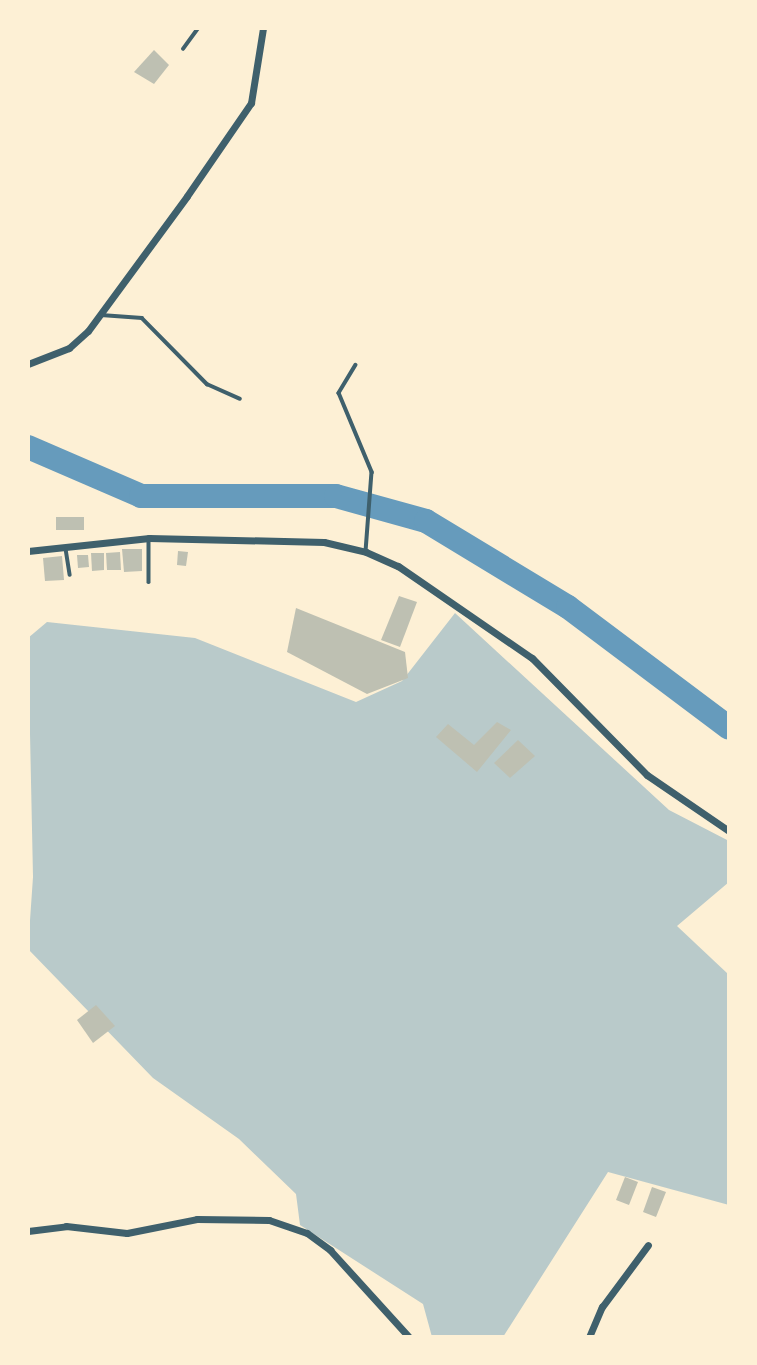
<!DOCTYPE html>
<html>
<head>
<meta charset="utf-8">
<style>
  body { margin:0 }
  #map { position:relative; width:757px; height:1365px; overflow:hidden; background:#fdf0d5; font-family:"Asap Condensed",sans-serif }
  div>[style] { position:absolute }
  .green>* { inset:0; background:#b9caca }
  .river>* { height:24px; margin:-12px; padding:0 12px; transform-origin:12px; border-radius:12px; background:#669bbc }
  .building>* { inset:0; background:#bec0b2 }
  .service>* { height:3.5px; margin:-1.75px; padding:0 1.75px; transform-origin:1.75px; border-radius:1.75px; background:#3f606c }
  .minor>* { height:7px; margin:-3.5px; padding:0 3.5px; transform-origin:3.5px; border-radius:3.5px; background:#3f606c }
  span { translate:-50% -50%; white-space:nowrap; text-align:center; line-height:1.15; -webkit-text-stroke:5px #fdf0d5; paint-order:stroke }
  .frame { position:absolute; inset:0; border:30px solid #fdf0d5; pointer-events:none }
</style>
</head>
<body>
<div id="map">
  <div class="green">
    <i style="clip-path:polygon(455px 613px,669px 810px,729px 841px,729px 882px,677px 926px,728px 974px,729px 1205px,608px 1172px,503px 1337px,432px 1337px,423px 1304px,300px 1225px,296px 1194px,239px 1139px,153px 1078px,28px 949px,33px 877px,28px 638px,47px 622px,195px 638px,356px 702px,402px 681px)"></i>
  </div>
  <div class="river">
    <i style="left:28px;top:447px;width:123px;rotate:23.4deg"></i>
    <i style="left:141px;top:496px;width:195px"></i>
    <i style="left:336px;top:496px;width:93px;rotate:15.5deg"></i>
    <i style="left:426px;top:521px;width:166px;rotate:31.2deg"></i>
    <i style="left:568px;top:607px;width:201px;rotate:36.9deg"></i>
  </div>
  <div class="building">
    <i style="clip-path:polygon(154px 50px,169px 65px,154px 84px,134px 72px)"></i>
    <i style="clip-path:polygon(56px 517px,84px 517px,84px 530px,56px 530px)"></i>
    <i style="clip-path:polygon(122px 549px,142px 549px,142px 571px,124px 572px)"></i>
    <i style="clip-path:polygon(178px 551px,188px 552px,186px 566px,177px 565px)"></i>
    <i style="clip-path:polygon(120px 552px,121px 570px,107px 570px,106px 553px)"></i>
    <i style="clip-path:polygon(91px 553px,104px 553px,104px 570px,92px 571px)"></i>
    <i style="clip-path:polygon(77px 555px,88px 555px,89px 567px,78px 568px)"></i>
    <i style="clip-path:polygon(62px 556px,64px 580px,45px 581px,43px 558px)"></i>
    <i style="clip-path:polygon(399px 596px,417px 602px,400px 647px,381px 640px)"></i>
    <i style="clip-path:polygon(296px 608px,405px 652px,408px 678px,367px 694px,287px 652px)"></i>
    <i style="clip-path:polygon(497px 722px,511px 730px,477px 772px,436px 737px,448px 724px,474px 745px)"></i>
    <i style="clip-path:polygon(518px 740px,535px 756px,510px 778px,494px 763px)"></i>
    <i style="clip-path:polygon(96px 1005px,115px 1026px,93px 1043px,77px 1020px)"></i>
    <i style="clip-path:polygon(625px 1177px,638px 1182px,629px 1205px,616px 1200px)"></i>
    <i style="clip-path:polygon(652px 1187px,666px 1192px,656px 1217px,643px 1212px)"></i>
  </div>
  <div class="service">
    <i style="left:183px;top:49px;width:26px;rotate:-54deg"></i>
    <i style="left:101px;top:315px;width:41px;rotate:4.2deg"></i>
    <i style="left:142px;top:318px;width:93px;rotate:45.4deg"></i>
    <i style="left:207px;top:384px;width:36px;rotate:24deg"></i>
    <i style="left:356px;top:365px;width:33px;rotate:121deg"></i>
    <i style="left:339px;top:393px;width:86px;rotate:67.3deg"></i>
    <i style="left:372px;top:472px;width:79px;rotate:94.3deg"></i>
    <i style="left:149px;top:538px;width:44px;rotate:90deg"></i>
    <i style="left:66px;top:549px;width:26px;rotate:81deg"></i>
  </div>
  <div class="minor">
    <i style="left:28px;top:364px;width:44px;rotate:-21.3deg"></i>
    <i style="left:69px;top:348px;width:25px;rotate:-42deg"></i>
    <i style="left:88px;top:331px;width:167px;rotate:-53.7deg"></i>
    <i style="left:187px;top:196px;width:113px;rotate:-55.5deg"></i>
    <i style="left:251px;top:103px;width:76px;rotate:-80.9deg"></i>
    <i style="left:28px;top:551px;width:122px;rotate:-6.1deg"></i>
    <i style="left:149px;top:538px;width:175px;rotate:1.3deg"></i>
    <i style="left:324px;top:542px;width:43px;rotate:13.4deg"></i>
    <i style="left:366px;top:552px;width:35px;rotate:24deg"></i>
    <i style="left:398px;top:566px;width:163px;rotate:34.5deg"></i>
    <i style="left:532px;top:658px;width:164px;rotate:45.5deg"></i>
    <i style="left:647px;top:775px;width:99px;rotate:34.3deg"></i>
    <i style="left:28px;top:1231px;width:38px;rotate:-7deg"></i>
    <i style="left:66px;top:1226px;width:61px;rotate:6.5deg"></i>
    <i style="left:127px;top:1233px;width:71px;rotate:-11.3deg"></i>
    <i style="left:197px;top:1219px;width:72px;rotate:0.8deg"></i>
    <i style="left:269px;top:1220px;width:40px;rotate:18.9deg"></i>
    <i style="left:307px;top:1233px;width:29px;rotate:36deg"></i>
    <i style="left:330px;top:1250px;width:118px;rotate:47.8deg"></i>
    <i style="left:589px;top:1337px;width:33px;rotate:-67deg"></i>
    <i style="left:602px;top:1307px;width:77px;rotate:-53.4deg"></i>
  </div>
  <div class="frame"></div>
</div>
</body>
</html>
